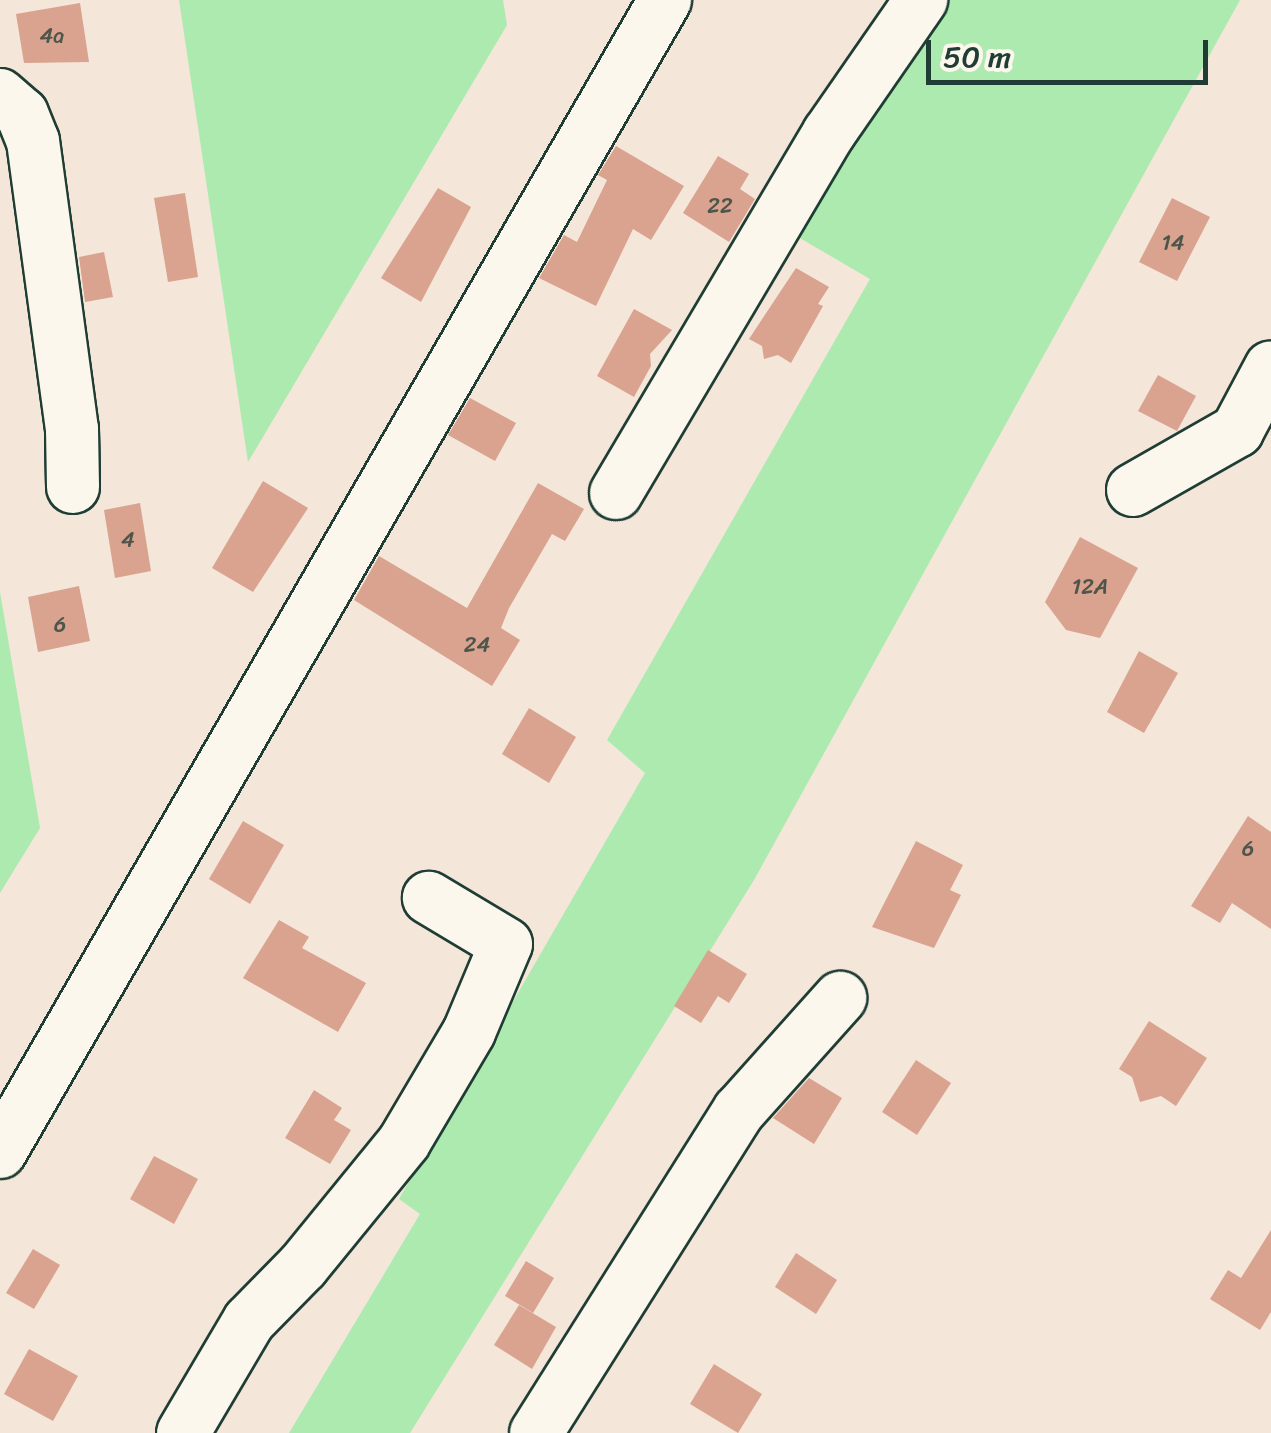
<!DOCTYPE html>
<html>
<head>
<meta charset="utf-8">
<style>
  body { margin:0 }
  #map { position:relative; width:1271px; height:1433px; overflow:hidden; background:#f4e6d9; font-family:Sriracha,sans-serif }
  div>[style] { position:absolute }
  .green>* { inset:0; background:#aceab0 }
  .building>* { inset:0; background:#d9a38f }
  .roads { filter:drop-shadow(2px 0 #1f3d34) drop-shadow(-2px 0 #1f3d34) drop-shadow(0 2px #1f3d34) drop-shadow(0 -2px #1f3d34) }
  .minor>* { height:52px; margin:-26px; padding:0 26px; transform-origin:26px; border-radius:26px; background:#fbf7ec }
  span { translate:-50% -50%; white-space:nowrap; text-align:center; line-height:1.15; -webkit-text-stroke:10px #fbf7ec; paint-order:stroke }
  .number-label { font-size:22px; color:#4e564b }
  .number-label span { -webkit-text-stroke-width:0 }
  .scale { position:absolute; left:926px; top:40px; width:282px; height:45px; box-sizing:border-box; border:5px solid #1f3d34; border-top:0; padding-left:12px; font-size:30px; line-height:35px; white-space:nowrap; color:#1f3d34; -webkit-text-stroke:8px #fbf7ec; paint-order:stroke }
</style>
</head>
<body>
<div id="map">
  <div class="green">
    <i style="clip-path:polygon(179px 0,503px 0,507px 25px,248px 462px)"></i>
    <i style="clip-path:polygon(930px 0,1240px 0,754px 880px,410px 1433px,289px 1433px,420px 1214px,399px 1199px,645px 773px,607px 740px,870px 279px,781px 227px)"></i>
    <i style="clip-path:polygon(0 592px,40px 828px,0 893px)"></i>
  </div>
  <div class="building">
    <i style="clip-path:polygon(80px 3px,89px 62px,24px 63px,16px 14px)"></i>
    <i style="clip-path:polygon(616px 146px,684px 186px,651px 240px,633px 229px,596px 306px,539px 278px,564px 235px,577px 242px,607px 180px,598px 175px)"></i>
    <i style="clip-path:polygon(718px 156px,749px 174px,740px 189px,755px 199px,729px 242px,683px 213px)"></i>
    <i style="clip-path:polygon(438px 188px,471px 207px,421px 302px,381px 278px)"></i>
    <i style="clip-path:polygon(185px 193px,198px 277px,168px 282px,154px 198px)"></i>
    <i style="clip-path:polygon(1172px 198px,1210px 217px,1177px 281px,1139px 262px)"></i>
    <i style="clip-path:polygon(104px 252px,113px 297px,85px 302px,79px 257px)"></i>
    <i style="clip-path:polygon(796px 268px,829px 287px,818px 304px,823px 306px,791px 363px,778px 355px,764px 359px,762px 346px,749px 339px)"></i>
    <i style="clip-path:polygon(634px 309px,672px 330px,650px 354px,651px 366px,634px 397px,597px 376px)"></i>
    <i style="clip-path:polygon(1158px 375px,1196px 396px,1177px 431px,1138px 411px)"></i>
    <i style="clip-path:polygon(470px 398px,516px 423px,495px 461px,448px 435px)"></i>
    <i style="clip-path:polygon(263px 481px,308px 508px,253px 592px,212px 568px)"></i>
    <i style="clip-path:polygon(538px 483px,584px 509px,565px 541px,552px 534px,509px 608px,501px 628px,520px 640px,492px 686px,354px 600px,379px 556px,467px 608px)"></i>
    <i style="clip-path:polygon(140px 503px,151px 571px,115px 578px,104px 510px)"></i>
    <i style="clip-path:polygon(1080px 537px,1138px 568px,1100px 638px,1066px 630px,1045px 602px)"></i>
    <i style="clip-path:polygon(79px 586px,90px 641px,38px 652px,28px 597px)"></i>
    <i style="clip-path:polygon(1139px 651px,1178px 673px,1144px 733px,1107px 712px)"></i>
    <i style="clip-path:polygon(529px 708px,576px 737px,549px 783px,502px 754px)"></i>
    <i style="clip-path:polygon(1248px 816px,1271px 832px,1271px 929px,1232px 903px,1220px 923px,1191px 906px)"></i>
    <i style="clip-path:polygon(243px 821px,284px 845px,250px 904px,209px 879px)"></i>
    <i style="clip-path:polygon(916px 841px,963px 865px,950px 890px,961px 895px,934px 948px,872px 927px)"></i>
    <i style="clip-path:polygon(279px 920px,309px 937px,302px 948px,366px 983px,338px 1032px,243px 978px)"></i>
    <i style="clip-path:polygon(708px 950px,747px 974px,729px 1003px,718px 996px,701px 1023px,674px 1006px)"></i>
    <i style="clip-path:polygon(1149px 1021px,1207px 1058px,1176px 1106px,1161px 1096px,1140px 1102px,1132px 1077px,1119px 1069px)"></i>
    <i style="clip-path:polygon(916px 1060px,951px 1083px,917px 1135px,882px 1112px)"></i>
    <i style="clip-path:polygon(809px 1078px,842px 1098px,814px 1144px,773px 1118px)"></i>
    <i style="clip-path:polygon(314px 1090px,342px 1108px,334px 1120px,351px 1130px,330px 1164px,285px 1138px)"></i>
    <i style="clip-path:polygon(154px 1156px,198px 1179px,174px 1224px,130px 1199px)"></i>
    <i style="clip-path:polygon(1271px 1230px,1271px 1312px,1260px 1330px,1210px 1299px,1228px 1270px,1241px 1278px)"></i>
    <i style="clip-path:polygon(33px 1249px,60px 1265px,34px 1309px,6px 1293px)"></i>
    <i style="clip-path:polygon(796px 1253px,837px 1280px,816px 1314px,775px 1287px)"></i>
    <i style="clip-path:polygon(526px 1261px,554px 1278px,533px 1313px,505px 1296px)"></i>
    <i style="clip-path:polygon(519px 1305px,556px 1327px,532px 1369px,494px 1345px)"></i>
    <i style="clip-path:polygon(29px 1349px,78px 1376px,53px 1421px,4px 1394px)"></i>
    <i style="clip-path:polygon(714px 1364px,762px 1394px,738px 1433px,690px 1404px)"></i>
  </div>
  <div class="roads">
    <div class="minor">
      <i style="left:0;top:95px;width:29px;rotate:41deg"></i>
      <i style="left:22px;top:114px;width:29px;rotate:68deg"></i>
      <i style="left:33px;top:141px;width:291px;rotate:82.3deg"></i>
      <i style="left:72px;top:429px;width:58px;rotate:89deg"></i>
      <i style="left:1133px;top:490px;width:120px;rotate:-29.6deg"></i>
      <i style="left:1237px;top:431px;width:72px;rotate:-62deg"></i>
      <i style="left:616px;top:493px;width:418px;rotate:-59.4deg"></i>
      <i style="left:829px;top:133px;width:162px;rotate:-55.3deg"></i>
      <i style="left:0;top:1152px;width:1330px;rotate:-60deg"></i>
      <i style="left:183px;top:1433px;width:130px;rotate:-59.5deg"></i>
      <i style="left:249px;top:1321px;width:77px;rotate:-45.5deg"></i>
      <i style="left:303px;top:1266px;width:160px;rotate:-50.8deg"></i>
      <i style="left:404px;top:1142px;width:128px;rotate:-59.4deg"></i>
      <i style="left:469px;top:1032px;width:95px;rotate:-67.2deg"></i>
      <i style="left:506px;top:944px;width:90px;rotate:-149.1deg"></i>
      <i style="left:536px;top:1433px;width:381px;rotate:-57.8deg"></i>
      <i style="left:739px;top:1111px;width:152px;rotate:-48.2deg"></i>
    </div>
  </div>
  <div class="number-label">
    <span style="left:52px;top:36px">4a</span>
    <span style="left:720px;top:206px">22</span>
    <span style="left:1173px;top:243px">14</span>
    <span style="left:128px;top:540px">4</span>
    <span style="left:1090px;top:587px">12A</span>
    <span style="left:60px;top:625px">6</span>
    <span style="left:477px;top:645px">24</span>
    <span style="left:1248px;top:849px">6</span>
  </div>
  <div class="scale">50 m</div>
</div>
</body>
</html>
